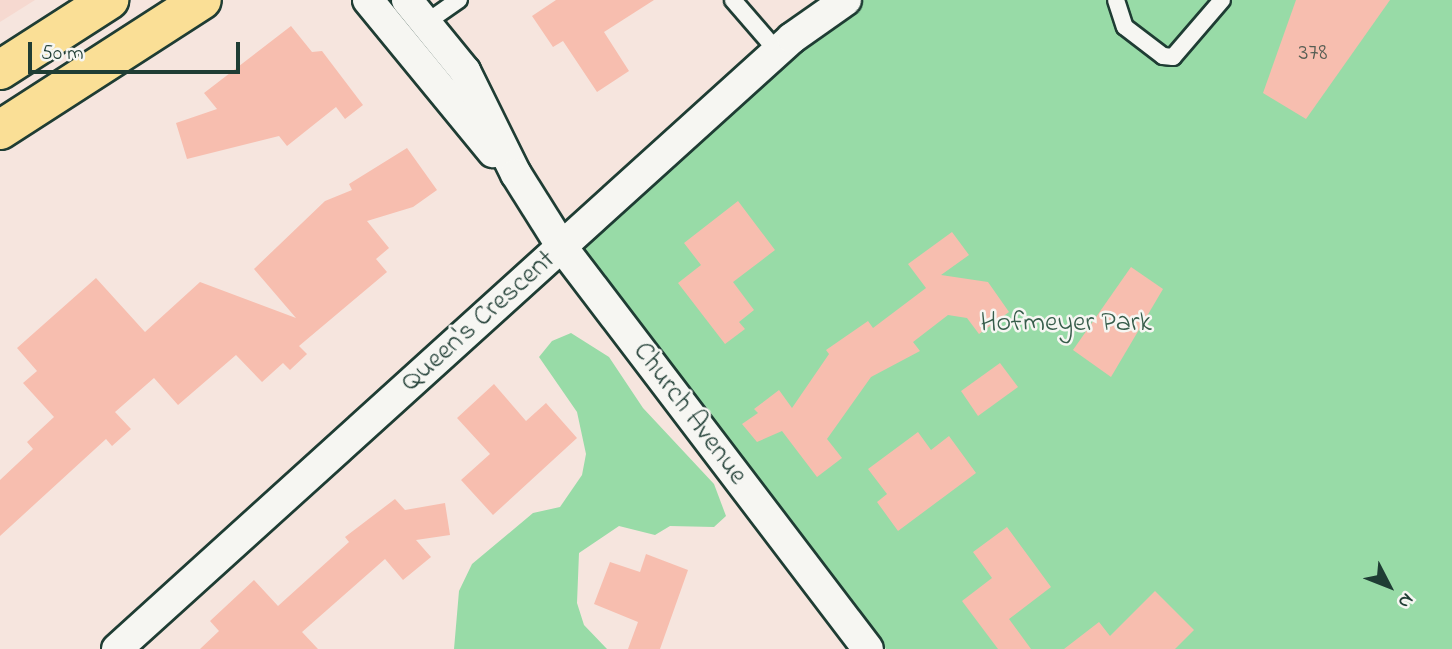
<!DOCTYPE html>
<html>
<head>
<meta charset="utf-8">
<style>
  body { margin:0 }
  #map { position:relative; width:1452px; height:649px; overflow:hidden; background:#f6e5de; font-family:"Indie Flower",sans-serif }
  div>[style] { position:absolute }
  .built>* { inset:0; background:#f6d9d0 }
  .green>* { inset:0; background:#98dba7 }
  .building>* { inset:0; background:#f7beaf }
  .roads { filter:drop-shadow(2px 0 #1f3d34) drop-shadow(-2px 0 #1f3d34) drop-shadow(0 2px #1f3d34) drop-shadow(0 -2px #1f3d34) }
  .lane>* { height:16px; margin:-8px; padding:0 8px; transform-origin:8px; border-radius:8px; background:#f6f6f2 }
  .street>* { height:30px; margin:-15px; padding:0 15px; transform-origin:15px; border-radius:15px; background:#f6f6f2 }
  .primary>* { height:38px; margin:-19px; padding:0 19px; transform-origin:19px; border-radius:19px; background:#fadf96 }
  span { translate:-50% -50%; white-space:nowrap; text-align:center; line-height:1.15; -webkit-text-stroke:5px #f6f6f2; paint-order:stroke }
  .number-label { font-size:24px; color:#555d53 }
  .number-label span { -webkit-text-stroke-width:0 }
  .street-label { font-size:28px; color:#1f3d34 }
  .park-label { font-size:28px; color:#375d4b }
  .north { position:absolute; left:1354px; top:551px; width:70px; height:70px; -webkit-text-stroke:5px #f6f6f2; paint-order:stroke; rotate:132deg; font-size:19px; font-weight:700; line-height:28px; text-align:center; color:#1f3d34 }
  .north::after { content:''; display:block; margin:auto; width:24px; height:32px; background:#1f3d34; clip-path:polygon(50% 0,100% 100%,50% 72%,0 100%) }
  .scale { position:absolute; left:28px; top:42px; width:212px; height:32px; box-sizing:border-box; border:4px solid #1f3d34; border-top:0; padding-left:9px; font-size:21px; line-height:24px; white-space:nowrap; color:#1f3d34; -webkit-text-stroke:5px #f6f6f2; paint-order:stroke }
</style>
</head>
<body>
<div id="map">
  <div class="built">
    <i style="clip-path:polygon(0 0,35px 0,0 22px)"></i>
  </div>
  <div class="green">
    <i style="clip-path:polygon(855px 0,1452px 0,1452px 649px,886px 649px,583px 247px)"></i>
    <i style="clip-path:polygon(571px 333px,609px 357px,643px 408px,714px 484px,726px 516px,714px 527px,670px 526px,655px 535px,619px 526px,579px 553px,577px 603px,584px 625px,607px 649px,454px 649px,459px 591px,472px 564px,533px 513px,560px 507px,582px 475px,586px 454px,577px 412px,539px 357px,552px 341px)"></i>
  </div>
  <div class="building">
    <i style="clip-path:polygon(556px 0,654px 0,604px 32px,629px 71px,597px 92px,563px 41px,553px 47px,532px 16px)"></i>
    <i style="clip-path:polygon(1296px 0,1390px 0,1306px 119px,1263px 93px)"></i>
    <i style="clip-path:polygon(291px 26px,312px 52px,322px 51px,363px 105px,345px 119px,336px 107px,287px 146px,279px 136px,187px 159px,176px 123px,217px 109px,204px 93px)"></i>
    <i style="clip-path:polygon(407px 148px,437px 190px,413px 207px,367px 221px,389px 248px,376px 259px,387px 272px,299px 346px,307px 354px,290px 370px,283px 363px,262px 382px,236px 355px,178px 405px,154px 378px,115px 412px,131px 429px,112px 446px,106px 439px,0 536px,0 480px,33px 449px,27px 442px,54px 417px,23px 383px,37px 371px,17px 348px,96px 278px,145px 332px,200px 282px,296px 318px,254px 269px,325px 201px,352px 190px,349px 184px)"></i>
    <i style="clip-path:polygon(738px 201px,775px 250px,733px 282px,754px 310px,739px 322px,745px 329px,725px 344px,678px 283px,701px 265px,684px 243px)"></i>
    <i style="clip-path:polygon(952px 232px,969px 255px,941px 275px,988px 282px,1009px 312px,979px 334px,967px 318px,948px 315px,913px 342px,920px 351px,871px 377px,827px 439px,842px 458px,817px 477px,782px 431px,757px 442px,742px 424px,758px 413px,754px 409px,779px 390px,792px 408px,829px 354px,826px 350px,868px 321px,873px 328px,926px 288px,908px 264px)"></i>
    <i style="clip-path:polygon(1131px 267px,1163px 289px,1111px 377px,1073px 350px)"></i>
    <i style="clip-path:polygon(1000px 363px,1018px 387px,978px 416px,961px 391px)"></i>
    <i style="clip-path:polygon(494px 384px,526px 421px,546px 403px,577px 438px,493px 515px,461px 480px,490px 454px,457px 418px)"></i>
    <i style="clip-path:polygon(918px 432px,931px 450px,949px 436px,976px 473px,898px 531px,877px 502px,887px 494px,868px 469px)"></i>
    <i style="clip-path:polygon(395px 499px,405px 510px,445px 503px,450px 535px,416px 540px,431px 557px,403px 580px,385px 559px,302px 632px,318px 649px,200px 649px,219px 631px,210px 621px,254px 580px,278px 606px,349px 542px,345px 537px)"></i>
    <i style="clip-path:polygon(1007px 527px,1051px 587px,1009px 619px,1031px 649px,998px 649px,962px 601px,992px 578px,973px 552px)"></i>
    <i style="clip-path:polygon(646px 554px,688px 570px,660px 649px,628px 649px,638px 622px,594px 604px,610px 562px,640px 572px)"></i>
    <i style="clip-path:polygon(1155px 591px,1194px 630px,1175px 649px,1064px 649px,1099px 622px,1110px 636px)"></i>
  </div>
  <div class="roads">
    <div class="lane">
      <i style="left:733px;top:0;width:69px;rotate:49.1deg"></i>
      <i style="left:1116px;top:0;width:28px;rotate:72deg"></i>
      <i style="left:1125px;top:27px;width:48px;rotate:37.3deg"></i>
      <i style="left:1163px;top:56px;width:10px;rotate:6deg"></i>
      <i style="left:1173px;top:57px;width:75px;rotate:-49.3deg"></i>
      <i style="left:427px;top:22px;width:39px;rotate:-35deg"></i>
    </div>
    <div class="street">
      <i style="left:368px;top:0;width:197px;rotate:50.6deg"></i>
      <i style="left:407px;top:0;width:92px;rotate:50.8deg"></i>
      <i style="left:465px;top:71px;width:115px;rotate:63.7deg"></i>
      <i style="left:516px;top:174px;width:86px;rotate:57.8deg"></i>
      <i style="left:562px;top:247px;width:505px;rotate:52.72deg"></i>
      <i style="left:117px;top:649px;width:910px;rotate:-42.15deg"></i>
      <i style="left:792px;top:38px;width:66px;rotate:-35.1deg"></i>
    </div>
    <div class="primary">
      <i style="left:0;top:70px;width:130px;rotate:-32.7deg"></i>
      <i style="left:0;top:130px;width:240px;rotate:-32.8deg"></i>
    </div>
  </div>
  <div class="number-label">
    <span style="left:1313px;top:54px">378</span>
  </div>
  <div class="street-label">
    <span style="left:479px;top:322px;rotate:-42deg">Queen's Crescent</span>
    <span style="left:689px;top:414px;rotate:53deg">Church Avenue</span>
  </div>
  <div class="park-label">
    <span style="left:1066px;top:324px">Hofmeyer Park</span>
  </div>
  <div class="north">N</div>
  <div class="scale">50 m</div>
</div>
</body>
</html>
